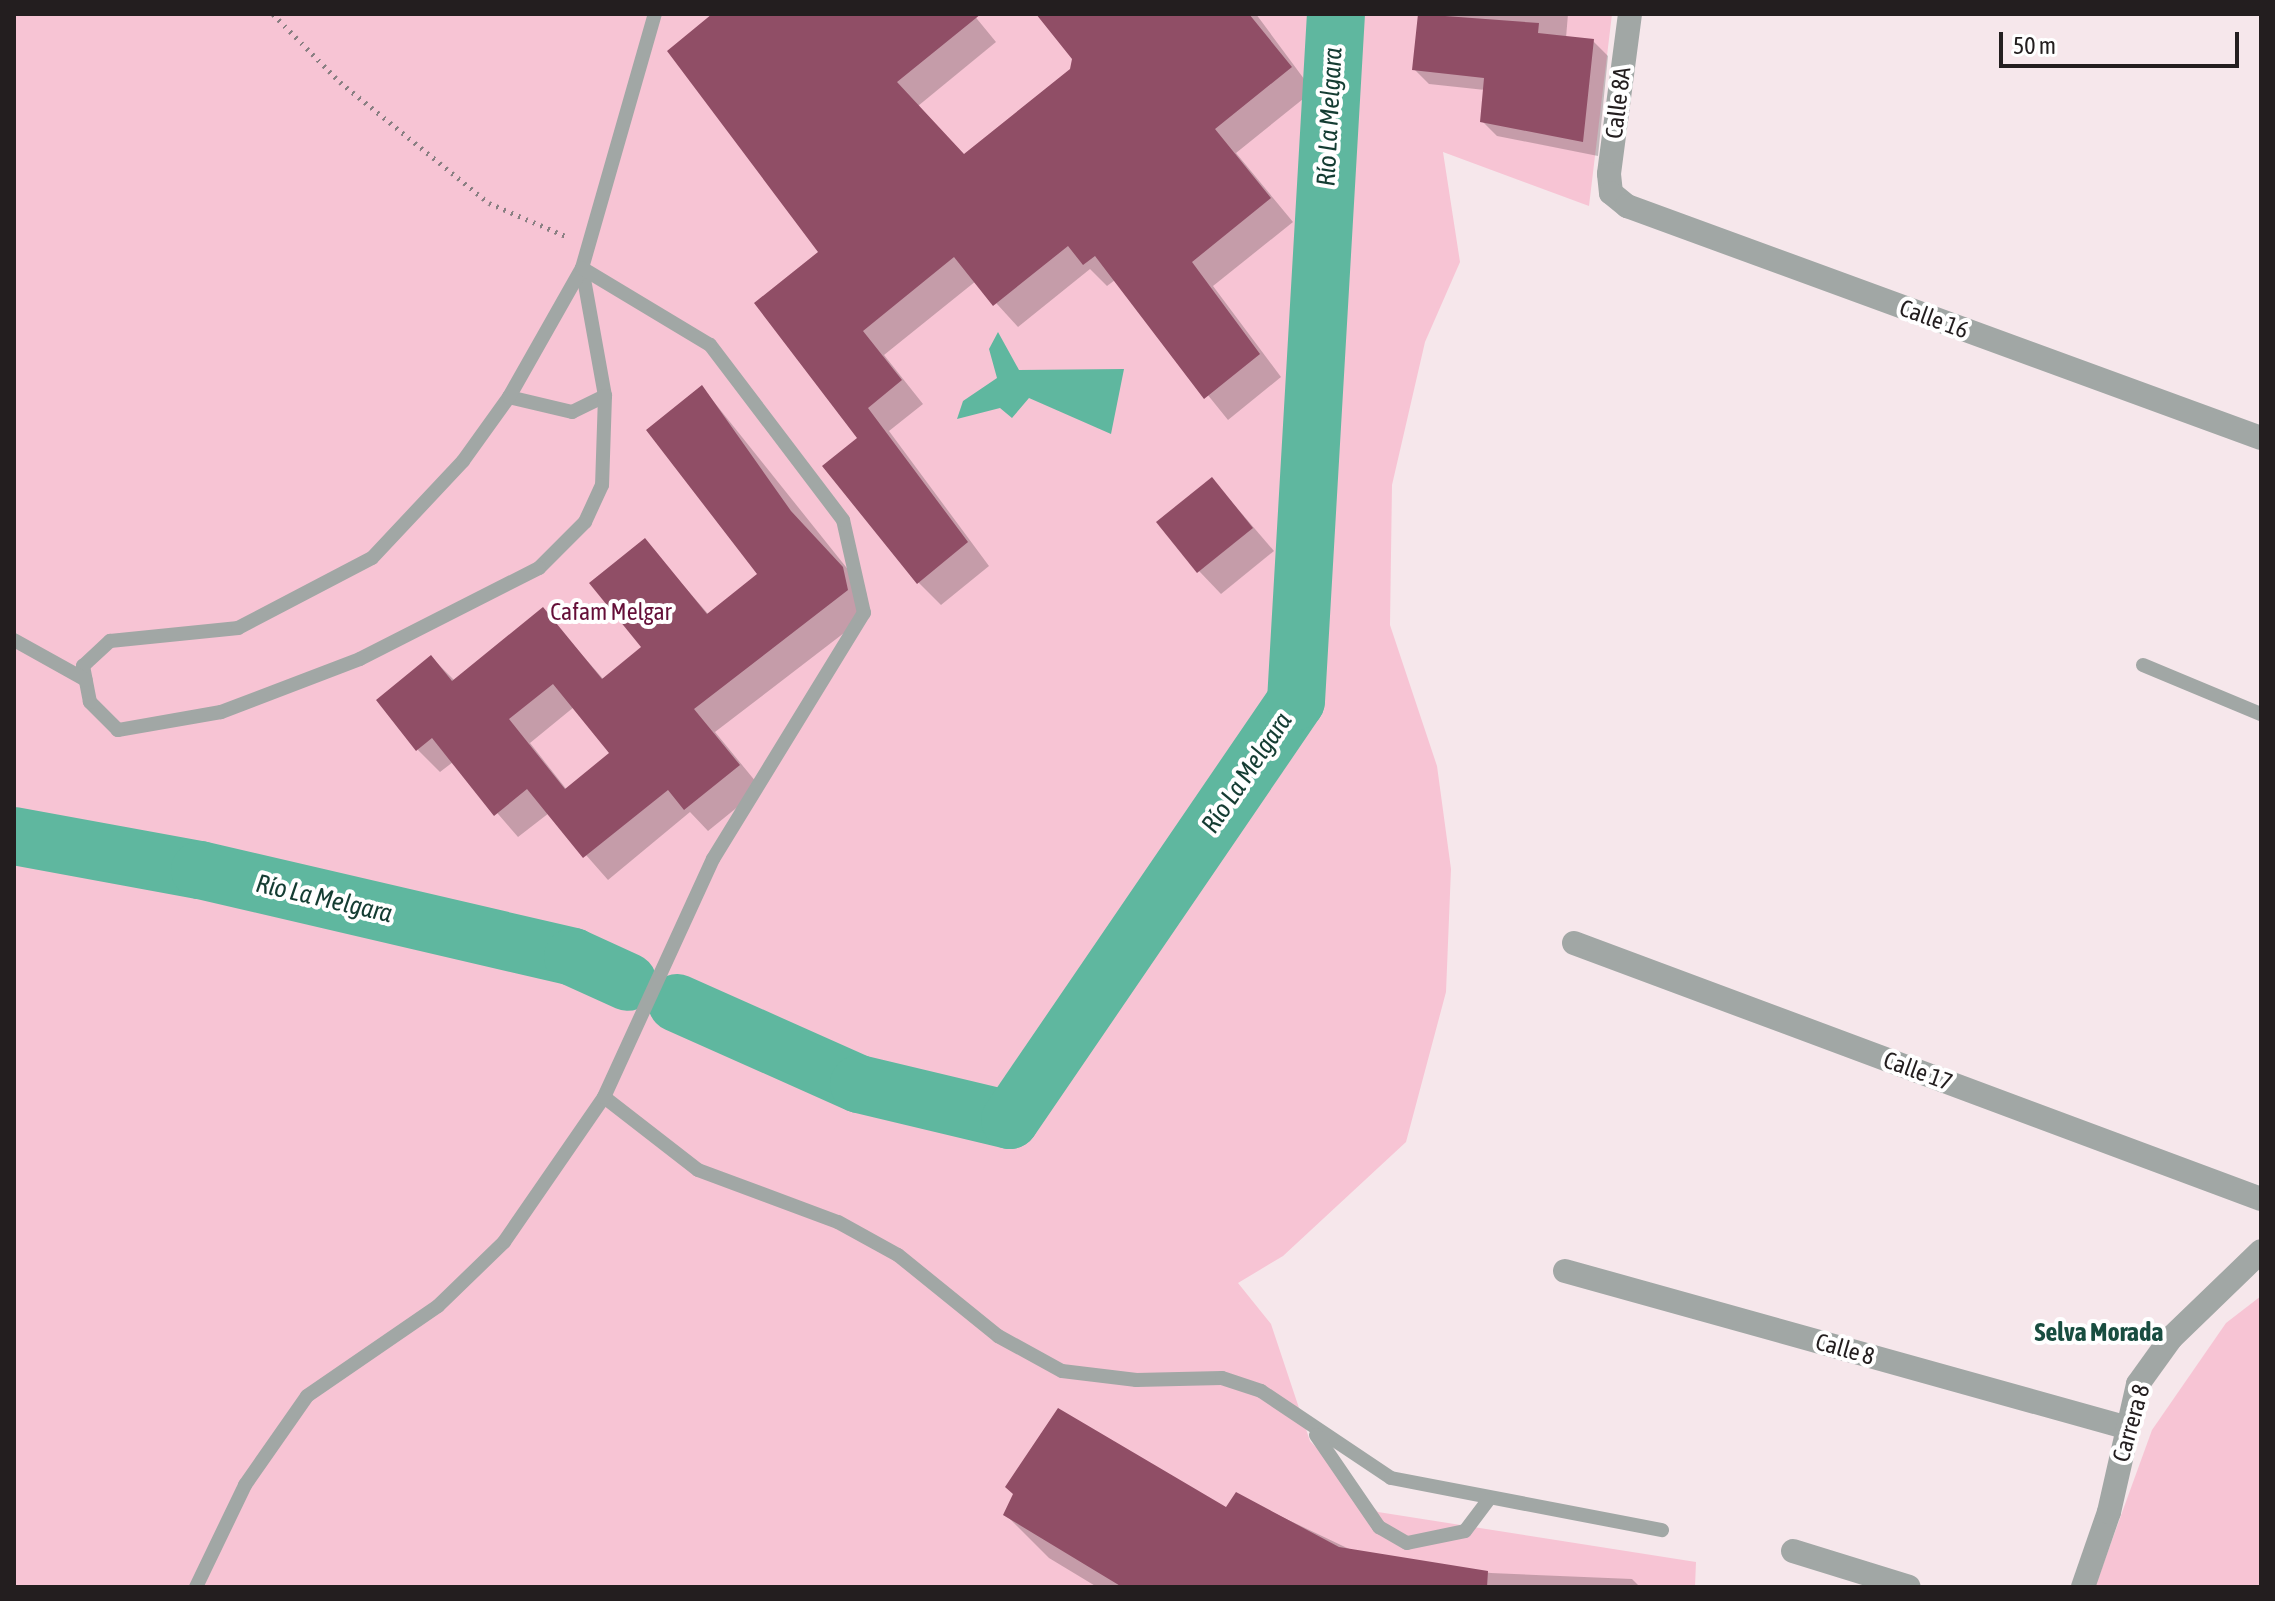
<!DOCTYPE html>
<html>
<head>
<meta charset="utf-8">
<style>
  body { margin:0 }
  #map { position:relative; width:2275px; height:1601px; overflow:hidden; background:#f6e7eb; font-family:"Asap Condensed",sans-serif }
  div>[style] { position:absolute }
  .green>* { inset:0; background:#f7c4d4 }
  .water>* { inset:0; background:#5fb79f }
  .shadow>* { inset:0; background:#0003 }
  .river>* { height:58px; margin:-29px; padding:0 29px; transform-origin:29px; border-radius:29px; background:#5fb79f }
  .building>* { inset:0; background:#904e66 }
  .path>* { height:5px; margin-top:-2.5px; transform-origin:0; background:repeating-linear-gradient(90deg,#897f82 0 2px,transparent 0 8px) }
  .service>* { height:14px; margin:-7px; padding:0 7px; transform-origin:7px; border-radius:7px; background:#a1a7a5 }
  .minor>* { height:24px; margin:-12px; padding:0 12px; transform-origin:12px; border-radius:12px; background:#a1a7a5 }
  span { translate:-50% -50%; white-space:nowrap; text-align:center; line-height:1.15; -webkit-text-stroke:8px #fff; paint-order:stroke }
  .street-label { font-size:24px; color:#231e1f }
  .park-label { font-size:24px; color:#650f38 }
  .water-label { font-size:26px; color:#143c32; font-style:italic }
  .neighbourhood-label { font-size:26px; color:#184d40; font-weight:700 }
  .frame { position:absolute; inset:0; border:16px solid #231e1f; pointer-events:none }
  .scale { position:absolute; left:1999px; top:32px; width:240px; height:36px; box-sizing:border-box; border:4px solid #231e1f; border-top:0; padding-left:10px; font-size:24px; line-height:28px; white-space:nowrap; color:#231e1f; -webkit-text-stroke:6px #fff; paint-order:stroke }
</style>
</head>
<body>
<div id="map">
  <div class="green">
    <i style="clip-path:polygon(14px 14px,1612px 14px,1589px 206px,1443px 152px,1460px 262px,1425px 342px,1392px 485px,1390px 625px,1437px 766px,1451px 869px,1446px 992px,1406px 1142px,1283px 1256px,1238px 1283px,1271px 1324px,1310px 1441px,1378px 1512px,1696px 1562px,1695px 1587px,14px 1587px)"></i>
    <i style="clip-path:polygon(2261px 1296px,2261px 1587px,2095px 1587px,2152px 1430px,2226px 1323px)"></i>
  </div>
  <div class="water">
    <i style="clip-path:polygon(998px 332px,1019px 370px,1124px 369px,1111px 434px,1029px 398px,1012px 418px,1000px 408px,957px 419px,963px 401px,997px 378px,989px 349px)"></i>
  </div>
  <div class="shadow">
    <i style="clip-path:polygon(715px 14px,973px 14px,996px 42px,918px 106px,965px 156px,1071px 70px,1075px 59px,1038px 14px,1256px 14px,1313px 91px,1236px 153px,1293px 222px,1213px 286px,1281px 377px,1228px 420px,1115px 280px,1107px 286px,1090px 269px,1018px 327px,976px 281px,884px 355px,923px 404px,889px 431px,989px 566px,941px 605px,918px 582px,859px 438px,820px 252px)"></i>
    <i style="clip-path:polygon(1420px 14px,1568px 14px,1566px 38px,1593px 41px,1608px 56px,1598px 156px,1497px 136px,1482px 121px,1485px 90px,1429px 84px,1414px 69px)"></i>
    <i style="clip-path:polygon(evenodd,702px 387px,866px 592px,870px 613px,715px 732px,761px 788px,708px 831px,690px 812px,608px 880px,549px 813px,518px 837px,453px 762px,440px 772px,418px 750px,431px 657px,455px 681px,543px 610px,604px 680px,644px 648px,645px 541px,709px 615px,759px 575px,702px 387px,574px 707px,612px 754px,567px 790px,530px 743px,574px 707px)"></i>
    <i style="clip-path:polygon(1212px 479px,1274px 551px,1221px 594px,1199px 571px)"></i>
    <i style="clip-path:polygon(1236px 1495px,1366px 1557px,1491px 1573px,1632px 1579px,1640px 1587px,1097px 1587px,1049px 1558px,1005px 1514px,1227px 1510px)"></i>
  </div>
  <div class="river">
    <i style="left:14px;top:836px;width:189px;rotate:10.4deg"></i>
    <i style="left:200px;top:870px;width:383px;rotate:13.1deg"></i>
    <i style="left:573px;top:957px;width:60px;rotate:24.4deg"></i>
    <i style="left:677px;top:1003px;width:199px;rotate:24deg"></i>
    <i style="left:859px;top:1084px;width:155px;rotate:13.4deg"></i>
    <i style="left:1010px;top:1120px;width:507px;rotate:-55.68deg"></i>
    <i style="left:1296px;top:701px;width:688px;rotate:-86.67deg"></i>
  </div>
  <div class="building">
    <i style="clip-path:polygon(712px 14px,981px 14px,897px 82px,964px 154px,1070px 69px,1072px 59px,1036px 14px,1249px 14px,1292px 67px,1215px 129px,1271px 198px,1192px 262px,1260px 354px,1204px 399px,1095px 256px,1083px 265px,1068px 246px,993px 306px,954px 257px,863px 331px,902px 380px,868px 408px,968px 542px,917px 584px,822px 466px,857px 438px,754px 303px,818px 252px,667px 51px)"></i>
    <i style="clip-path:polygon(1418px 14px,1539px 23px,1538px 33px,1594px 39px,1583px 142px,1480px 122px,1484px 78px,1412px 70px)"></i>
    <i style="clip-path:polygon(evenodd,702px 385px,791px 511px,843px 567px,848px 590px,694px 709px,740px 765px,684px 810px,668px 790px,583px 858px,527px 789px,494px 816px,432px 738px,416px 751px,376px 700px,431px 655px,452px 681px,543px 607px,602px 679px,641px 647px,589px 583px,645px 538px,707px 614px,757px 574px,646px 430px,702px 385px,553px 684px,609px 753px,565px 789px,509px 719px,553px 684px)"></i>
    <i style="clip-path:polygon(1212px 477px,1253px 528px,1197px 573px,1156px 522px)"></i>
    <i style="clip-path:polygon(1058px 1408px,1226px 1507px,1236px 1492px,1339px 1547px,1488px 1571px,1487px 1587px,1122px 1587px,1003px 1515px,1013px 1494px,1005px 1487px)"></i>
  </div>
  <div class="path">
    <i style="left:273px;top:14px;width:95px;rotate:45.4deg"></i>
    <i style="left:340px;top:82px;width:192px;rotate:39.1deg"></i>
    <i style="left:489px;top:203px;width:86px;rotate:23.3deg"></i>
  </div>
  <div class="service">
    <i style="left:582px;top:268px;width:130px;rotate:79.8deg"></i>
    <i style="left:509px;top:397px;width:65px;rotate:13.4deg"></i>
    <i style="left:572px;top:412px;width:37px;rotate:-26deg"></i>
    <i style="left:605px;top:396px;width:89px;rotate:91.9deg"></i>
    <i style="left:602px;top:485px;width:41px;rotate:114.7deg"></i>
    <i style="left:585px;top:522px;width:65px;rotate:135deg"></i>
    <i style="left:539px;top:568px;width:201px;rotate:153.1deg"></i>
    <i style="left:360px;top:659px;width:149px;rotate:159.1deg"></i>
    <i style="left:221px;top:712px;width:105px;rotate:170.1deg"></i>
    <i style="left:118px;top:730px;width:40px;rotate:-135deg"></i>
    <i style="left:90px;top:702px;width:37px;rotate:-101deg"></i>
    <i style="left:83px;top:666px;width:37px;rotate:-43deg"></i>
    <i style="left:110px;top:641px;width:129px;rotate:-5.8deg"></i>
    <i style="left:238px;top:628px;width:151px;rotate:-27.6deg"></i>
    <i style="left:372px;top:558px;width:133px;rotate:-46.8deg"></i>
    <i style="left:463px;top:461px;width:79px;rotate:-54.3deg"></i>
    <i style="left:509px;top:397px;width:148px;rotate:-60.5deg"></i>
    <i style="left:582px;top:268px;width:264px;rotate:-74deg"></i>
    <i style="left:14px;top:640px;width:82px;rotate:29.1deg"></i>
    <i style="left:2143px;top:665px;width:128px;rotate:22.6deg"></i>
    <i style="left:604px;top:1097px;width:119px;rotate:37.8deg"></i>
    <i style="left:698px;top:1170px;width:149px;rotate:20.4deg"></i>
    <i style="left:838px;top:1222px;width:68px;rotate:28.8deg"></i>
    <i style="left:898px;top:1255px;width:129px;rotate:39deg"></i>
    <i style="left:998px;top:1336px;width:73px;rotate:28.7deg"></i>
    <i style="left:1062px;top:1371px;width:75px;rotate:6.9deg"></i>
    <i style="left:1136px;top:1380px;width:86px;rotate:-1.3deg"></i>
    <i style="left:1222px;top:1378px;width:41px;rotate:18.4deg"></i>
    <i style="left:1261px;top:1391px;width:156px;rotate:33.8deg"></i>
    <i style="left:1391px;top:1478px;width:276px;rotate:10.9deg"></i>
    <i style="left:1316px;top:1435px;width:112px;rotate:55.6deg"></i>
    <i style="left:1379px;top:1527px;width:32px;rotate:30deg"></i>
    <i style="left:1407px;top:1543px;width:59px;rotate:-11.7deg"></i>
    <i style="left:1465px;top:1531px;width:38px;rotate:-53deg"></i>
    <i style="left:196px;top:1587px;width:113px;rotate:-64.3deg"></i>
    <i style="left:245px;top:1485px;width:108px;rotate:-55.1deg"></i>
    <i style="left:307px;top:1396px;width:159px;rotate:-34.5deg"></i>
    <i style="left:438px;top:1306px;width:92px;rotate:-44.1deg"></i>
    <i style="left:504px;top:1242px;width:176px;rotate:-55.4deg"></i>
    <i style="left:604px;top:1097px;width:262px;rotate:-65.4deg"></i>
    <i style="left:713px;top:859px;width:289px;rotate:-58.5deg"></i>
    <i style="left:864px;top:613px;width:95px;rotate:-102.7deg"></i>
    <i style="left:843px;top:520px;width:220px;rotate:-127.2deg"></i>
    <i style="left:710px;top:345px;width:149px;rotate:-149deg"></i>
  </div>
  <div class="minor">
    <i style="left:1630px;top:14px;width:161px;rotate:97.5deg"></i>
    <i style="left:1609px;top:174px;width:19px;rotate:84deg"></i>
    <i style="left:1611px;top:193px;width:21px;rotate:39deg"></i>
    <i style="left:1627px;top:206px;width:675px;rotate:20.1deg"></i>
    <i style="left:1574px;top:943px;width:733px;rotate:20.44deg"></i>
    <i style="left:1565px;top:1271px;width:581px;rotate:15.57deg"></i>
    <i style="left:1793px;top:1551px;width:121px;rotate:17.2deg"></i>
    <i style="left:2083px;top:1587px;width:79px;rotate:-70.9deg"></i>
    <i style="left:2109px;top:1512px;width:131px;rotate:-77.2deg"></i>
    <i style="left:2138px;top:1384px;width:57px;rotate:-54.3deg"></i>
    <i style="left:2171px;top:1338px;width:125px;rotate:-44deg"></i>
  </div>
  <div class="street-label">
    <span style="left:1618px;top:103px;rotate:-83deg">Calle 8A</span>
    <span style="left:1934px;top:319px;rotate:20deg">Calle 16</span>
    <span style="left:1918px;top:1071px;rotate:20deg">Calle 17</span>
    <span style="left:1845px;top:1349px;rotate:16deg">Calle 8</span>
    <span style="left:2131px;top:1423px;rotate:-74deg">Carrera 8</span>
  </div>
  <div class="park-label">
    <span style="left:611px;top:612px">Cafam Melgar</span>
  </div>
  <div class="water-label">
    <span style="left:1330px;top:117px;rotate:-87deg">Río La Melgara</span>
    <span style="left:1247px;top:773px;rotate:-56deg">Río La Melgara</span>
    <span style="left:324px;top:899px;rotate:13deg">Río La Melgara</span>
  </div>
  <div class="neighbourhood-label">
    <span style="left:2099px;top:1333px">Selva Morada</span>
  </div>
  <div class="frame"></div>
  <div class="scale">50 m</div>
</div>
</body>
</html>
